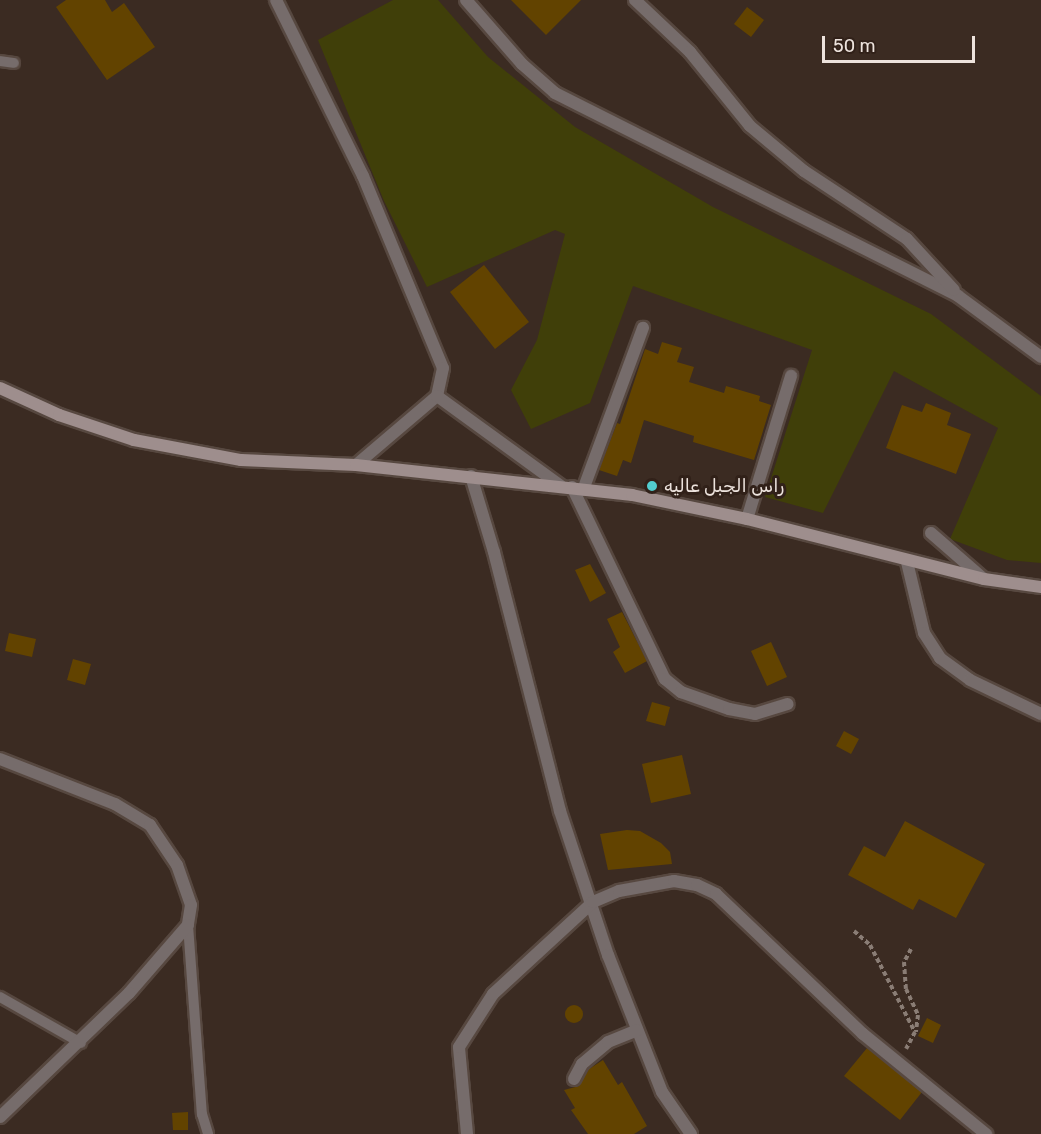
<!DOCTYPE html>
<html>
<head>
<meta charset="utf-8">
<style>
  body { margin:0 }
  #map { position:relative; width:1041px; height:1134px; overflow:hidden; background:#3b2b22; font-family:Rubik,"Noto Sans Arabic",sans-serif }
  div>[style] { position:absolute }
  .green>* { inset:0; background:#403f09 }
  .building>* { inset:0; background:#624300 }
  .round { border-radius:50% }
  .path>* { height:4px; margin-top:-2px; transform-origin:0; background:repeating-linear-gradient(90deg,#8a7d75 0 4.5px,transparent 0 7.5px) }
  .roads { filter:drop-shadow(2px 0 #574840) drop-shadow(-2px 0 #574840) drop-shadow(0 2px #574840) drop-shadow(0 -2px #574840) }
  .lane>* { height:10px; margin:-5px; padding:0 5px; transform-origin:5px; border-radius:5px; background:#766c6b }
  .street>* { height:12px; margin:-6px; padding:0 6px; transform-origin:6px; border-radius:6px; background:#766c6b }
  .secondary>* { height:12px; margin:-6px; padding:0 6px; transform-origin:6px; border-radius:6px; background:#9e8e8d }
  .dots>* { width:16px; height:16px; translate:-50% -50%; box-sizing:border-box; border:3px solid #312119; border-radius:50% }
  span { translate:-50% -50%; white-space:nowrap; text-align:center; line-height:1.15; -webkit-text-stroke:6px #312119; paint-order:stroke }
  .poi-label { font-size:18px; color:#ede3dd }
  .left { translate:0 -50%; text-align:left }
  .scale { position:absolute; left:822px; top:36px; width:153px; height:27px; box-sizing:border-box; border:3px solid #ede3dd; border-top:0; padding-left:8px; font-size:18px; line-height:21px; white-space:nowrap; color:#ede3dd; -webkit-text-stroke:4px #312119; paint-order:stroke }
</style>
</head>
<body>
<div id="map">
  <div class="green">
    <i style="clip-path:polygon(393px 0,438px 0,488px 57px,575px 127px,713px 207px,931px 314px,1041px 396px,1041px 563px,1007px 560px,950px 539px,998px 428px,894px 371px,823px 513px,765px 497px,812px 350px,633px 286px,590px 403px,531px 429px,511px 390px,537px 340px,565px 234px,555px 230px,427px 287px,384px 201px,318px 40px)"></i>
  </div>
  <div class="building">
    <i style="clip-path:polygon(66px 0,105px 0,112px 12px,124px 3px,155px 47px,107px 80px,56px 7px)"></i>
    <i style="clip-path:polygon(511px 0,581px 0,546px 35px)"></i>
    <i style="clip-path:polygon(747px 7px,764px 20px,751px 37px,734px 24px)"></i>
    <i style="clip-path:polygon(484px 265px,529px 322px,495px 349px,450px 292px)"></i>
    <i style="clip-path:polygon(662px 342px,682px 348px,677px 362px,694px 367px,689px 382px,724px 393px,726px 386px,760px 396px,759px 401px,771px 405px,754px 460px,693px 442px,694px 436px,644px 420px,631px 463px,623px 460px,617px 476px,599px 470px,617px 423px,620px 424px,645px 349px,658px 354px)"></i>
    <i style="clip-path:polygon(926px 403px,951px 413px,947px 425px,971px 434px,956px 474px,886px 448px,902px 405px,922px 412px)"></i>
    <i style="clip-path:polygon(590px 564px,606px 593px,590px 602px,575px 570px)"></i>
    <i style="clip-path:polygon(622px 612px,647px 661px,625px 673px,613px 652px,620px 647px,607px 619px)"></i>
    <i style="clip-path:polygon(9px 633px,36px 639px,32px 657px,5px 651px)"></i>
    <i style="clip-path:polygon(771px 642px,787px 677px,767px 686px,751px 651px)"></i>
    <i style="clip-path:polygon(73px 659px,91px 664px,85px 685px,67px 680px)"></i>
    <i style="clip-path:polygon(652px 702px,670px 707px,665px 726px,646px 721px)"></i>
    <i style="clip-path:polygon(844px 731px,859px 739px,851px 754px,836px 746px)"></i>
    <i style="clip-path:polygon(682px 755px,691px 794px,651px 803px,642px 764px)"></i>
    <i style="clip-path:polygon(905px 821px,985px 864px,956px 918px,919px 899px,913px 910px,848px 875px,864px 846px,885px 857px)"></i>
    <i style="clip-path:polygon(627px 830px,640px 831px,661px 843px,670px 852px,672px 864px,608px 870px,600px 834px)"></i>
    <i class="round" style="left:565px;top:1005px;width:18px;height:18px"></i>
    <i style="clip-path:polygon(927px 1018px,941px 1025px,933px 1043px,918px 1036px)"></i>
    <i style="clip-path:polygon(867px 1048px,922px 1092px,900px 1120px,844px 1076px)"></i>
    <i style="clip-path:polygon(603px 1060px,618px 1085px,622px 1082px,647px 1126px,634px 1134px,588px 1134px,571px 1110px,575px 1108px,564px 1090px,579px 1086px,589px 1069px)"></i>
    <i style="clip-path:polygon(188px 1112px,188px 1130px,173px 1130px,172px 1113px)"></i>
  </div>
  <div class="path">
    <i style="left:854px;top:931px;width:21px;rotate:41deg"></i>
    <i style="left:870px;top:945px;width:98px;rotate:62.7deg"></i>
    <i style="left:915px;top:1032px;width:19px;rotate:118deg"></i>
    <i style="left:911px;top:949px;width:15px;rotate:118deg"></i>
    <i style="left:904px;top:962px;width:27px;rotate:86deg"></i>
    <i style="left:906px;top:989px;width:29px;rotate:65deg"></i>
    <i style="left:918px;top:1015px;width:17px;rotate:97deg"></i>
  </div>
  <div class="roads">
    <div class="lane">
      <i style="left:0;top:61px;width:14px;rotate:8deg"></i>
      <i style="left:188px;top:925px;width:190px;rotate:85.8deg"></i>
      <i style="left:202px;top:1114px;width:21px;rotate:73deg"></i>
      <i style="left:0;top:997px;width:93px;rotate:29.6deg"></i>
    </div>
    <div class="street">
      <i style="left:276px;top:0;width:196px;rotate:63.7deg"></i>
      <i style="left:363px;top:176px;width:208px;rotate:67.4deg"></i>
      <i style="left:443px;top:368px;width:29px;rotate:102deg"></i>
      <i style="left:437px;top:396px;width:106px;rotate:139.6deg"></i>
      <i style="left:466px;top:0;width:85px;rotate:48.8deg"></i>
      <i style="left:522px;top:64px;width:44px;rotate:41.3deg"></i>
      <i style="left:555px;top:93px;width:451px;rotate:26.7deg"></i>
      <i style="left:958px;top:296px;width:103px;rotate:36.3deg"></i>
      <i style="left:635px;top:0;width:76px;rotate:43.4deg"></i>
      <i style="left:690px;top:52px;width:95px;rotate:51deg"></i>
      <i style="left:750px;top:126px;width:70px;rotate:39.8deg"></i>
      <i style="left:804px;top:171px;width:123px;rotate:33.4deg"></i>
      <i style="left:907px;top:239px;width:69px;rotate:47.3deg"></i>
      <i style="left:437px;top:396px;width:153px;rotate:36deg"></i>
      <i style="left:471px;top:476px;width:79px;rotate:73.2deg"></i>
      <i style="left:494px;top:552px;width:267px;rotate:75.7deg"></i>
      <i style="left:560px;top:811px;width:152px;rotate:71.6deg"></i>
      <i style="left:608px;top:955px;width:147px;rotate:68.5deg"></i>
      <i style="left:662px;top:1092px;width:51px;rotate:55.4deg"></i>
      <i style="left:572px;top:487px;width:213px;rotate:64.2deg"></i>
      <i style="left:665px;top:679px;width:21px;rotate:39deg"></i>
      <i style="left:681px;top:692px;width:51px;rotate:19.5deg"></i>
      <i style="left:729px;top:709px;width:26px;rotate:11deg"></i>
      <i style="left:755px;top:714px;width:34px;rotate:-17deg"></i>
      <i style="left:583px;top:490px;width:173px;rotate:-69.7deg"></i>
      <i style="left:747px;top:519px;width:150px;rotate:-72.9deg"></i>
      <i style="left:931px;top:533px;width:70px;rotate:41deg"></i>
      <i style="left:907px;top:562px;width:73px;rotate:76.5deg"></i>
      <i style="left:924px;top:633px;width:30px;rotate:57deg"></i>
      <i style="left:940px;top:658px;width:37px;rotate:36deg"></i>
      <i style="left:970px;top:680px;width:79px;rotate:25.6deg"></i>
      <i style="left:0;top:759px;width:123px;rotate:21.4deg"></i>
      <i style="left:115px;top:804px;width:41px;rotate:31deg"></i>
      <i style="left:150px;top:825px;width:48px;rotate:56deg"></i>
      <i style="left:177px;top:865px;width:42px;rotate:70.7deg"></i>
      <i style="left:191px;top:905px;width:20px;rotate:99deg"></i>
      <i style="left:188px;top:925px;width:90px;rotate:130.9deg"></i>
      <i style="left:129px;top:993px;width:179px;rotate:136.1deg"></i>
      <i style="left:574px;top:1079px;width:17px;rotate:-62deg"></i>
      <i style="left:582px;top:1064px;width:34px;rotate:-40deg"></i>
      <i style="left:608px;top:1042px;width:31px;rotate:-22deg"></i>
      <i style="left:467px;top:1134px;width:87px;rotate:-95.3deg"></i>
      <i style="left:459px;top:1047px;width:63px;rotate:-57.3deg"></i>
      <i style="left:493px;top:994px;width:136px;rotate:-42.6deg"></i>
      <i style="left:593px;top:902px;width:28px;rotate:-23deg"></i>
      <i style="left:619px;top:891px;width:56px;rotate:-10.3deg"></i>
      <i style="left:674px;top:881px;width:23px;rotate:10deg"></i>
      <i style="left:697px;top:885px;width:21px;rotate:25deg"></i>
      <i style="left:716px;top:894px;width:203px;rotate:43.6deg"></i>
      <i style="left:863px;top:1034px;width:159px;rotate:39.1deg"></i>
    </div>
    <div class="secondary">
      <i style="left:0;top:388px;width:65px;rotate:24.6deg"></i>
      <i style="left:59px;top:415px;width:79px;rotate:18.4deg"></i>
      <i style="left:134px;top:440px;width:109px;rotate:10.6deg"></i>
      <i style="left:241px;top:460px;width:115px;rotate:2.5deg"></i>
      <i style="left:356px;top:465px;width:278px;rotate:6.2deg"></i>
      <i style="left:632px;top:495px;width:117px;rotate:11.8deg"></i>
      <i style="left:747px;top:519px;width:244px;rotate:14.2deg"></i>
      <i style="left:984px;top:579px;width:58px;rotate:8deg"></i>
    </div>
  </div>
  <div class="dots">
    <i style="left:652px;top:486px;background:#52cdcf"></i>
  </div>
  <div class="poi-label">
    <span class="left" style="left:664px;top:486px">راس الجبل عاليه</span>
  </div>
  <div class="scale">50 m</div>
</div>
</body>
</html>
